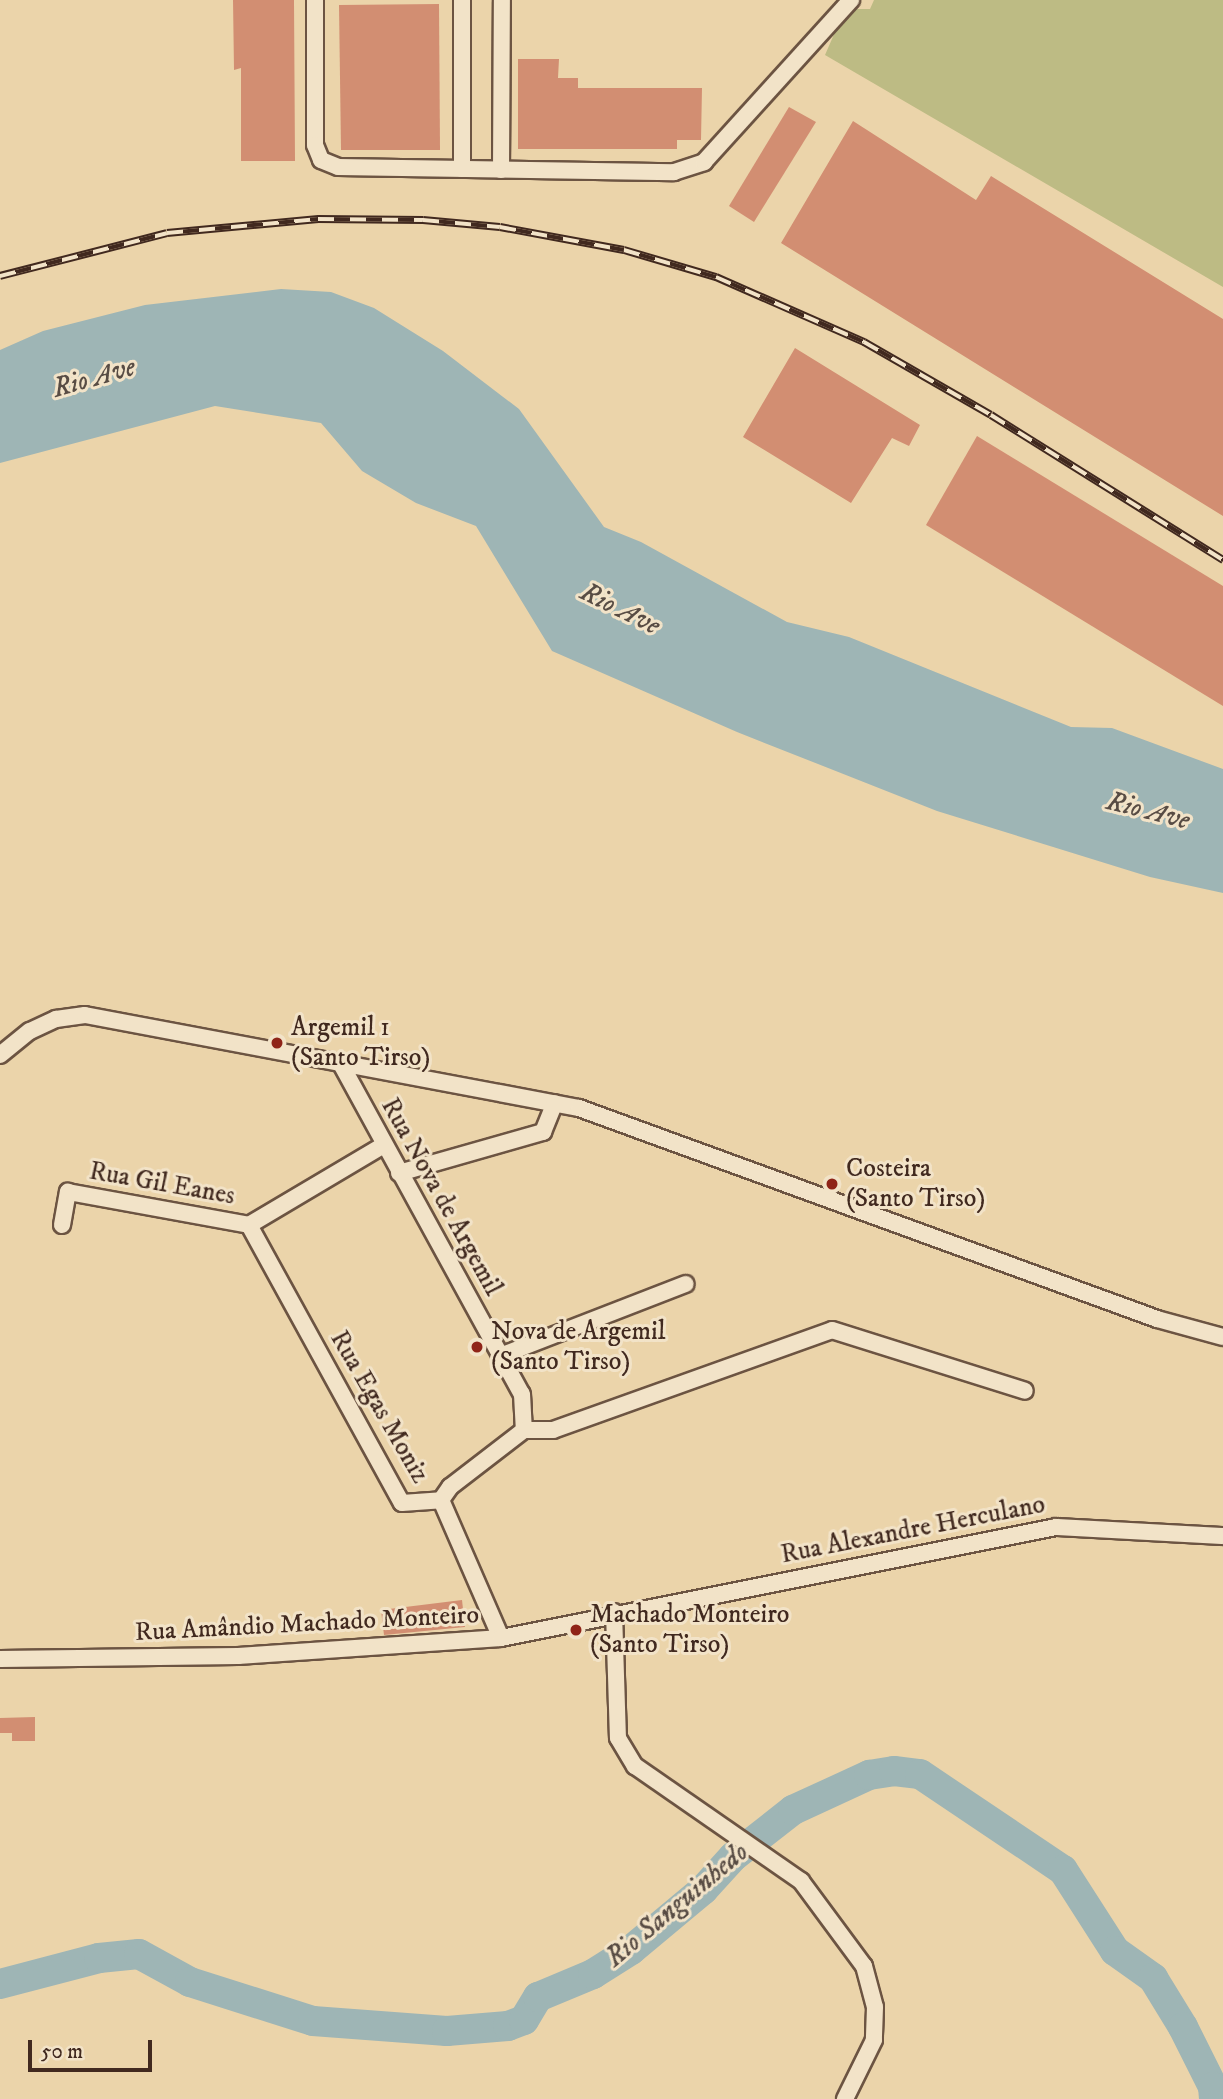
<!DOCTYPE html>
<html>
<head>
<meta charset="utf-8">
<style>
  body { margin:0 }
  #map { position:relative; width:1223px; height:2099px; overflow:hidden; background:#ebd4aa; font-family:"IM FELL DW Pica",serif }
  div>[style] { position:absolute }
  .green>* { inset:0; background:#bdbb84 }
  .water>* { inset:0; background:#9eb5b5 }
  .river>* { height:30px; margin:-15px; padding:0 15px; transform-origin:15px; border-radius:15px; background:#9eb5b5 }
  .building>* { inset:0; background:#d28e72 }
  .roads { filter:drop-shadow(2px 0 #6c5442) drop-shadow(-2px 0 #6c5442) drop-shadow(0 2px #6c5442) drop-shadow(0 -2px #6c5442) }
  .minor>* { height:16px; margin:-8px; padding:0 8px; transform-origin:8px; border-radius:8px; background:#f2e3c8 }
  .rail>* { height:8px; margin-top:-4px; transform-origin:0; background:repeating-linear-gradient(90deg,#f2e3c8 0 16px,#41291f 0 32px); box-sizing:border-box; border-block:2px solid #41291f }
  .dots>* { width:19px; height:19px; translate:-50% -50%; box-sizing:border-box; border:4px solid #f2e3c8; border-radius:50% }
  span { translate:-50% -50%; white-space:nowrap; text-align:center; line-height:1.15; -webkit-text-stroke:6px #f2e3c8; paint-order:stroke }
  .poi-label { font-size:26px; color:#41291f }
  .left { translate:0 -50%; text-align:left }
  .street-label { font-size:26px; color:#41291f }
  .water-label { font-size:28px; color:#584c44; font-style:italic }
  .scale { position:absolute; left:28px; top:2040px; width:124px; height:32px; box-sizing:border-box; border:4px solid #41291f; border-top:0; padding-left:9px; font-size:21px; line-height:24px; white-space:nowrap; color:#41291f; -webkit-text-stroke:5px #f2e3c8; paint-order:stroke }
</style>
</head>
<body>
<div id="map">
  <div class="green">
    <i style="clip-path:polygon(874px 0,1223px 0,1223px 287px,825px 55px,845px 9px,870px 9px)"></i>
  </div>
  <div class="water">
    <i style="clip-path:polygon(281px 289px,331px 292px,374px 308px,443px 351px,519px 409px,604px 527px,641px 542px,787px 622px,849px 637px,1071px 727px,1112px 728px,1223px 769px,1223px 893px,1150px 877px,937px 811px,737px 732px,552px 651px,476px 526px,416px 503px,362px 471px,321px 423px,215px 406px,0 463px,0 350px,43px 331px,145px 305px)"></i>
  </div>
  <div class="river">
    <i style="left:0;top:1984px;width:102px;rotate:-14.7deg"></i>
    <i style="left:99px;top:1958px;width:40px;rotate:-5.7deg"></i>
    <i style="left:139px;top:1954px;width:58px;rotate:28.8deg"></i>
    <i style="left:190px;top:1982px;width:129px;rotate:17.6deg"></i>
    <i style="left:313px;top:2021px;width:134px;rotate:4.3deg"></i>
    <i style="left:447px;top:2031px;width:61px;rotate:-4.7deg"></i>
    <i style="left:508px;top:2026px;width:17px;rotate:-21deg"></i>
    <i style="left:524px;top:2020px;width:27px;rotate:-59deg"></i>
    <i style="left:538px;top:1997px;width:60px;rotate:-22.7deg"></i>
    <i style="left:593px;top:1974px;width:45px;rotate:-32.3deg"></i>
    <i style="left:631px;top:1950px;width:94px;rotate:-39.8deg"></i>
    <i style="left:703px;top:1890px;width:45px;rotate:-47.7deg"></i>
    <i style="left:733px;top:1857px;width:76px;rotate:-38.1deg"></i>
    <i style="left:793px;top:1810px;width:84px;rotate:-24.7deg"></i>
    <i style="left:869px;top:1775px;width:25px;rotate:-9deg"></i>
    <i style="left:894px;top:1771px;width:26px;rotate:7deg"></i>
    <i style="left:920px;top:1774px;width:172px;rotate:33.9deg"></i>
    <i style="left:1063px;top:1870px;width:96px;rotate:57.3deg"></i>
    <i style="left:1115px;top:1951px;width:47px;rotate:35.4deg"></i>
    <i style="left:1153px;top:1978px;width:57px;rotate:58.5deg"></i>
    <i style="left:1183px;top:2027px;width:67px;rotate:63.4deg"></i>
    <i style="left:1213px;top:2087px;width:12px;rotate:85deg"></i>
  </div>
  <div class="building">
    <i style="clip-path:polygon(233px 0,294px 0,295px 161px,241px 161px,241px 68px,234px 70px)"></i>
    <i style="clip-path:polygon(439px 4px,440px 150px,341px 150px,339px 5px)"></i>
    <i style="clip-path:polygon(518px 59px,559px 59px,558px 78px,578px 78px,578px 88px,702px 88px,701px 140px,677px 140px,677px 149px,518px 149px)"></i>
    <i style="clip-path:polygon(789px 107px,816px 122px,754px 222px,729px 206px)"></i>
    <i style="clip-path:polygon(853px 121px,976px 200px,991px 176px,1223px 319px,1223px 516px,781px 243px)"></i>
    <i style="clip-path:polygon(795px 348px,920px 425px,909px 446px,892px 438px,851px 503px,743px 437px)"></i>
    <i style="clip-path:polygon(977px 436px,1223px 586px,1223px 706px,926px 525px)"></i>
    <i style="clip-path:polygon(462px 1600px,465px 1627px,384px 1635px,381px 1610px)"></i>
    <i style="clip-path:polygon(35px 1717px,35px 1741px,12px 1741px,12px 1733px,0 1733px,0 1718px)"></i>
  </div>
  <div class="roads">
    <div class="minor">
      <i style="left:315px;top:0;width:145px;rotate:90deg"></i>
      <i style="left:315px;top:145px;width:16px;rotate:68deg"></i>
      <i style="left:321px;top:160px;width:18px;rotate:22deg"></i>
      <i style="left:338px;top:167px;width:336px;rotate:0.9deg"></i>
      <i style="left:674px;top:172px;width:32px;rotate:-18deg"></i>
      <i style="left:704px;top:162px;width:219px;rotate:-47.8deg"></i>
      <i style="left:462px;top:0;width:169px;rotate:90deg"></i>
      <i style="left:501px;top:170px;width:170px;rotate:-89.7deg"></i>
      <i style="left:0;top:1055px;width:38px;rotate:-39deg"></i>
      <i style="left:30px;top:1031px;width:29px;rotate:-25deg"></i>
      <i style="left:56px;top:1019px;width:29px;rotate:-8deg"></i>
      <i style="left:85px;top:1015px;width:503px;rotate:10.66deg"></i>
      <i style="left:579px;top:1108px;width:615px;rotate:20.05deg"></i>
      <i style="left:1157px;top:1319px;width:68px;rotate:15.3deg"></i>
      <i style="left:341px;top:1064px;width:376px;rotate:61.3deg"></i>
      <i style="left:522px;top:1394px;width:36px;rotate:87deg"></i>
      <i style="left:399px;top:1173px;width:150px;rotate:-15.9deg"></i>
      <i style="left:543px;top:1132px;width:31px;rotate:-68deg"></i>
      <i style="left:62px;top:1225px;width:34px;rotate:-80deg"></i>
      <i style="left:68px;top:1192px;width:184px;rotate:10.3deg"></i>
      <i style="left:249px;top:1225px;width:157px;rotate:-30.7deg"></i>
      <i style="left:249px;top:1225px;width:317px;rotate:61.2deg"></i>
      <i style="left:402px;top:1503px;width:39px;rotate:-4deg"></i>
      <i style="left:500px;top:1356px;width:199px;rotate:-21.2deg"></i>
      <i style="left:441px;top:1500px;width:16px;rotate:-55deg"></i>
      <i style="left:450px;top:1487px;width:93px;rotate:-37.6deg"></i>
      <i style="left:524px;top:1430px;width:29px"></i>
      <i style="left:553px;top:1430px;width:296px;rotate:-19.7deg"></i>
      <i style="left:832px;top:1330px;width:202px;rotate:17.5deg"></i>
      <i style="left:441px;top:1500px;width:150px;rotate:66.5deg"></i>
      <i style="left:614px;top:1612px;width:126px;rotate:88.2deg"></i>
      <i style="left:618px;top:1738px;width:33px;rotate:59deg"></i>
      <i style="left:635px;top:1766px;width:202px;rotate:34.7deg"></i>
      <i style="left:801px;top:1881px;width:106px;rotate:53.5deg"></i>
      <i style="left:864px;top:1966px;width:42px;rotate:75deg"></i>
      <i style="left:875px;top:2007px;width:33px;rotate:92deg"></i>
      <i style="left:874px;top:2040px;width:66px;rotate:116.2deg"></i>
      <i style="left:0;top:1659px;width:238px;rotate:-0.7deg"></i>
      <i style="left:238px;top:1656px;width:264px;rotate:-3.9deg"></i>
      <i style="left:501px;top:1638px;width:566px;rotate:-11.31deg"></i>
      <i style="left:1056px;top:1527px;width:167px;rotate:3.1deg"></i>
    </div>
  </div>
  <div class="rail">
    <i style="left:0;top:276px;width:172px;rotate:-14.4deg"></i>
    <i style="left:167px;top:233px;width:152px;rotate:-5.3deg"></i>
    <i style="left:318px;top:219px;width:105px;rotate:0.5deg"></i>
    <i style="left:423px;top:220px;width:77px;rotate:5.2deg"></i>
    <i style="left:500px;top:227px;width:126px;rotate:10.5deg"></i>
    <i style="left:624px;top:250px;width:96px;rotate:16.4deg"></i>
    <i style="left:716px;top:277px;width:162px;rotate:23.7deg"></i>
    <i style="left:864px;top:342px;width:146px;rotate:29.9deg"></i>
    <i style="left:991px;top:415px;width:274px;rotate:32deg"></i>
  </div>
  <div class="dots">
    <i style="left:277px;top:1043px;background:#8f2418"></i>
    <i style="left:832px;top:1184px;background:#8f2418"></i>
    <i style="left:477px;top:1347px;background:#8f2418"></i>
    <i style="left:576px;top:1630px;background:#8f2418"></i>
  </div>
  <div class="poi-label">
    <span class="left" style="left:291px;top:1043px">Argemil 1<br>(Santo Tirso)</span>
    <span class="left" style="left:846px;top:1184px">Costeira<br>(Santo Tirso)</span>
    <span class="left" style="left:491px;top:1347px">Nova de Argemil<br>(Santo Tirso)</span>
    <span class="left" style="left:590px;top:1630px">Machado Monteiro<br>(Santo Tirso)</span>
  </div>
  <div class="street-label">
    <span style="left:162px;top:1184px;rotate:10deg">Rua Gil Eanes</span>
    <span style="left:441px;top:1197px;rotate:61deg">Rua Nova de Argemil</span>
    <span style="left:379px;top:1407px;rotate:60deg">Rua Egas Moniz</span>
    <span style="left:913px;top:1530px;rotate:-11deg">Rua Alexandre Herculano</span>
    <span style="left:307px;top:1624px;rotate:-3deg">Rua Amândio Machado Monteiro</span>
  </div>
  <div class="water-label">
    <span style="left:94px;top:378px;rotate:-16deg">Rio Ave</span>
    <span style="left:620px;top:609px;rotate:26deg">Rio Ave</span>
    <span style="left:1148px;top:811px;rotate:14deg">Rio Ave</span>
    <span style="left:677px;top:1905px;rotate:-40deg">Rio Sanguinhedo</span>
  </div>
  <div class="scale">50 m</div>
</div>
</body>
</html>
